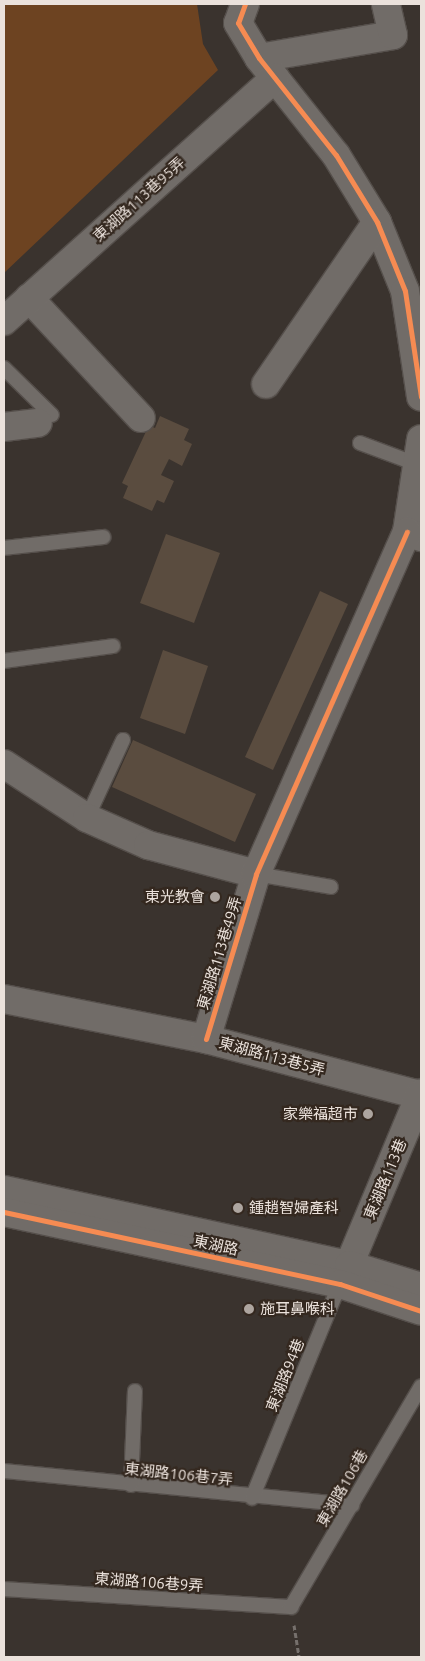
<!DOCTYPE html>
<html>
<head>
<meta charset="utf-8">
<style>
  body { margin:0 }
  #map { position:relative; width:425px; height:1661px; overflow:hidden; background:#3a332e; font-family:Ubuntu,"Noto Sans TC",sans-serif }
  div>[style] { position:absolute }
  .green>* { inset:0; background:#6d4321 }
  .building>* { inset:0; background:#5a4c3f }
  .path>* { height:3px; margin-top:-1.5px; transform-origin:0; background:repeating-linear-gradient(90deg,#76706c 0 5px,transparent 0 7.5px) }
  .roads { filter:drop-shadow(1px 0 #554f4b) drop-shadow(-1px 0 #554f4b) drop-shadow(0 1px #554f4b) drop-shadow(0 -1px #554f4b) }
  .service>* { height:14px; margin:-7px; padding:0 7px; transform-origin:7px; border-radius:7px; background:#716c68 }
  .minor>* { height:28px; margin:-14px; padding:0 14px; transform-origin:14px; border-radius:14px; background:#716c68 }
  .tertiary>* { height:28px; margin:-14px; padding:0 14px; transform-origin:14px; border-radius:14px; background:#716c68 }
  .cycleway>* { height:5px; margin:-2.5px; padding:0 2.5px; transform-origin:2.5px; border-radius:2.5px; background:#f68b52 }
  .dots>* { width:14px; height:14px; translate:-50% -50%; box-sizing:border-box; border:2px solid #34281f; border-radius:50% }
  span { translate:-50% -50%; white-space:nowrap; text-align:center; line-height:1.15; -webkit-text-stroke:4.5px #34281f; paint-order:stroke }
  .street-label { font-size:15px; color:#ebe2dc }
  .poi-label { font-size:15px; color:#ebe2dc }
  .right { translate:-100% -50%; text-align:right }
  .left { translate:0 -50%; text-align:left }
  .frame { position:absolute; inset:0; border:5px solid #ebe2dc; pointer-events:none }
</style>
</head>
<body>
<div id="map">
  <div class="green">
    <i style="clip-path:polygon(4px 4px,197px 4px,203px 44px,218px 70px,4px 273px)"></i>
  </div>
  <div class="building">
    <i style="clip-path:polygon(160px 416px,189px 429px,184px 440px,192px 444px,182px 466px,169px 459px,161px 475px,174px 481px,164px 503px,157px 500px,152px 511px,123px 498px,128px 486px,122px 483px,149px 425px,155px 428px)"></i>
    <i style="clip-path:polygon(166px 534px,220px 553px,194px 623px,140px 603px)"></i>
    <i style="clip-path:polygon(320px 591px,348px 604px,273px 770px,245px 757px)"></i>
    <i style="clip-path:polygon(163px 650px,208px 666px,185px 734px,140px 718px)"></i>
    <i style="clip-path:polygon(133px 740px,256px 794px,235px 842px,112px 787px)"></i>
  </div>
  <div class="path">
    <i style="left:294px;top:1625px;width:32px;rotate:81deg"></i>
  </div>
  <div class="roads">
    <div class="service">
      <i style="left:4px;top:368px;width:67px;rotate:44.4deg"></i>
      <i style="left:360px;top:443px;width:63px;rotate:20.4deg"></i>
      <i style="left:4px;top:548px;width:100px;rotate:-6.3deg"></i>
      <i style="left:4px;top:661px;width:110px;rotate:-7.8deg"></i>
      <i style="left:87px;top:818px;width:86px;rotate:-65.2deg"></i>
      <i style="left:256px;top:874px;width:76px;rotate:9.8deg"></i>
      <i style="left:4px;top:1471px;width:350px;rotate:5.6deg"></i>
      <i style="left:131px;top:1485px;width:94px;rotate:-87.6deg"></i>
      <i style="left:252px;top:1498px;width:237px;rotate:-67.7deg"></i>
      <i style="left:4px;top:1589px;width:288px;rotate:3.6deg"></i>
      <i style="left:291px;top:1607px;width:256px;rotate:-59.5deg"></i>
    </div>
    <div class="minor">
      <i style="left:245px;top:4px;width:20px;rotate:110deg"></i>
      <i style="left:238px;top:23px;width:41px;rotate:59deg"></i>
      <i style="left:259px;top:58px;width:124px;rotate:51.6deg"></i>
      <i style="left:336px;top:155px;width:79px;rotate:58.5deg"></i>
      <i style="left:377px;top:222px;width:74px;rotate:67.9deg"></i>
      <i style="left:405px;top:291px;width:107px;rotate:81.4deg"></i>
      <i style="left:259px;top:58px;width:136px;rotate:-9.7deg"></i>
      <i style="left:393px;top:35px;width:32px;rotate:-103deg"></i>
      <i style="left:29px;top:298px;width:164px;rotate:47deg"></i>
      <i style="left:4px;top:321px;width:364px;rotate:-41.9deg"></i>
      <i style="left:266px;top:384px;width:196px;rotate:-55.6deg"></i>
      <i style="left:4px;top:427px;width:34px;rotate:-7deg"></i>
      <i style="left:421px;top:439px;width:94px;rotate:98.6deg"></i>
      <i style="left:407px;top:532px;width:15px;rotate:20deg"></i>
      <i style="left:4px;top:764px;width:99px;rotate:33deg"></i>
      <i style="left:87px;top:818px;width:67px;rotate:23.9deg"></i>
      <i style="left:148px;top:845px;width:112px;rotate:15deg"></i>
      <i style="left:4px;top:999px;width:206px;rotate:11.2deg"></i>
      <i style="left:206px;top:1039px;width:221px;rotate:14.7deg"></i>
      <i style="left:206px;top:1039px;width:172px;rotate:-73.1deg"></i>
      <i style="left:256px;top:874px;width:374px;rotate:-66.2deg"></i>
      <i style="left:349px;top:1265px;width:186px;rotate:-67.3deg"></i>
    </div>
    <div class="tertiary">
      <i style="left:4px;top:1190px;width:353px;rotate:12.3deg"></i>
      <i style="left:349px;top:1265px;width:75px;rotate:17deg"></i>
      <i style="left:4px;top:1212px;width:344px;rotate:12.1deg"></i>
      <i style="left:340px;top:1284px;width:85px;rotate:18.4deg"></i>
    </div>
  </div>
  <div class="cycleway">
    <i style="left:245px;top:4px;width:20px;rotate:110deg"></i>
    <i style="left:238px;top:23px;width:41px;rotate:59deg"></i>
    <i style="left:259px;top:58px;width:124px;rotate:51.6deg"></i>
    <i style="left:336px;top:155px;width:79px;rotate:58.5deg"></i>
    <i style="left:377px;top:222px;width:74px;rotate:67.9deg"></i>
    <i style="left:405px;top:291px;width:107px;rotate:81.4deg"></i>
    <i style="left:206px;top:1039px;width:172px;rotate:-73.1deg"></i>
    <i style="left:256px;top:874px;width:374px;rotate:-66.2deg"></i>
    <i style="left:4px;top:1212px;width:344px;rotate:12.1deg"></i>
    <i style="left:340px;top:1284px;width:85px;rotate:18.4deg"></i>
  </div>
  <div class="dots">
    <i style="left:215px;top:897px;background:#ada59f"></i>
    <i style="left:368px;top:1114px;background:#ada59f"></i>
    <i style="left:238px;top:1208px;background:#ada59f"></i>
    <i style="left:249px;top:1309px;background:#ada59f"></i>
  </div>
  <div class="street-label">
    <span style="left:139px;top:199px;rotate:-42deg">東湖路113巷95弄</span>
    <span style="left:219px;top:953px;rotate:-73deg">東湖路113巷49弄</span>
    <span style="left:272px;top:1056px;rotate:15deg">東湖路113巷5弄</span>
    <span style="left:385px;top:1179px;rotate:-67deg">東湖路113巷</span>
    <span style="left:216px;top:1245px;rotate:12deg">東湖路</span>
    <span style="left:285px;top:1375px;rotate:-68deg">東湖路94巷</span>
    <span style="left:179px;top:1474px;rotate:6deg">東湖路106巷7弄</span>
    <span style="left:342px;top:1488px;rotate:-60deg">東湖路106巷</span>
    <span style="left:149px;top:1582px;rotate:4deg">東湖路106巷9弄</span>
  </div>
  <div class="poi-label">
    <span class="right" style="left:205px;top:897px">東光教會</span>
    <span class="right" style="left:358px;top:1114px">家樂福超市</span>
    <span class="left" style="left:249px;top:1208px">鍾趙智婦產科</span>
    <span class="left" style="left:260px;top:1309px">施耳鼻喉科</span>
  </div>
  <div class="frame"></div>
</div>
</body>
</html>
